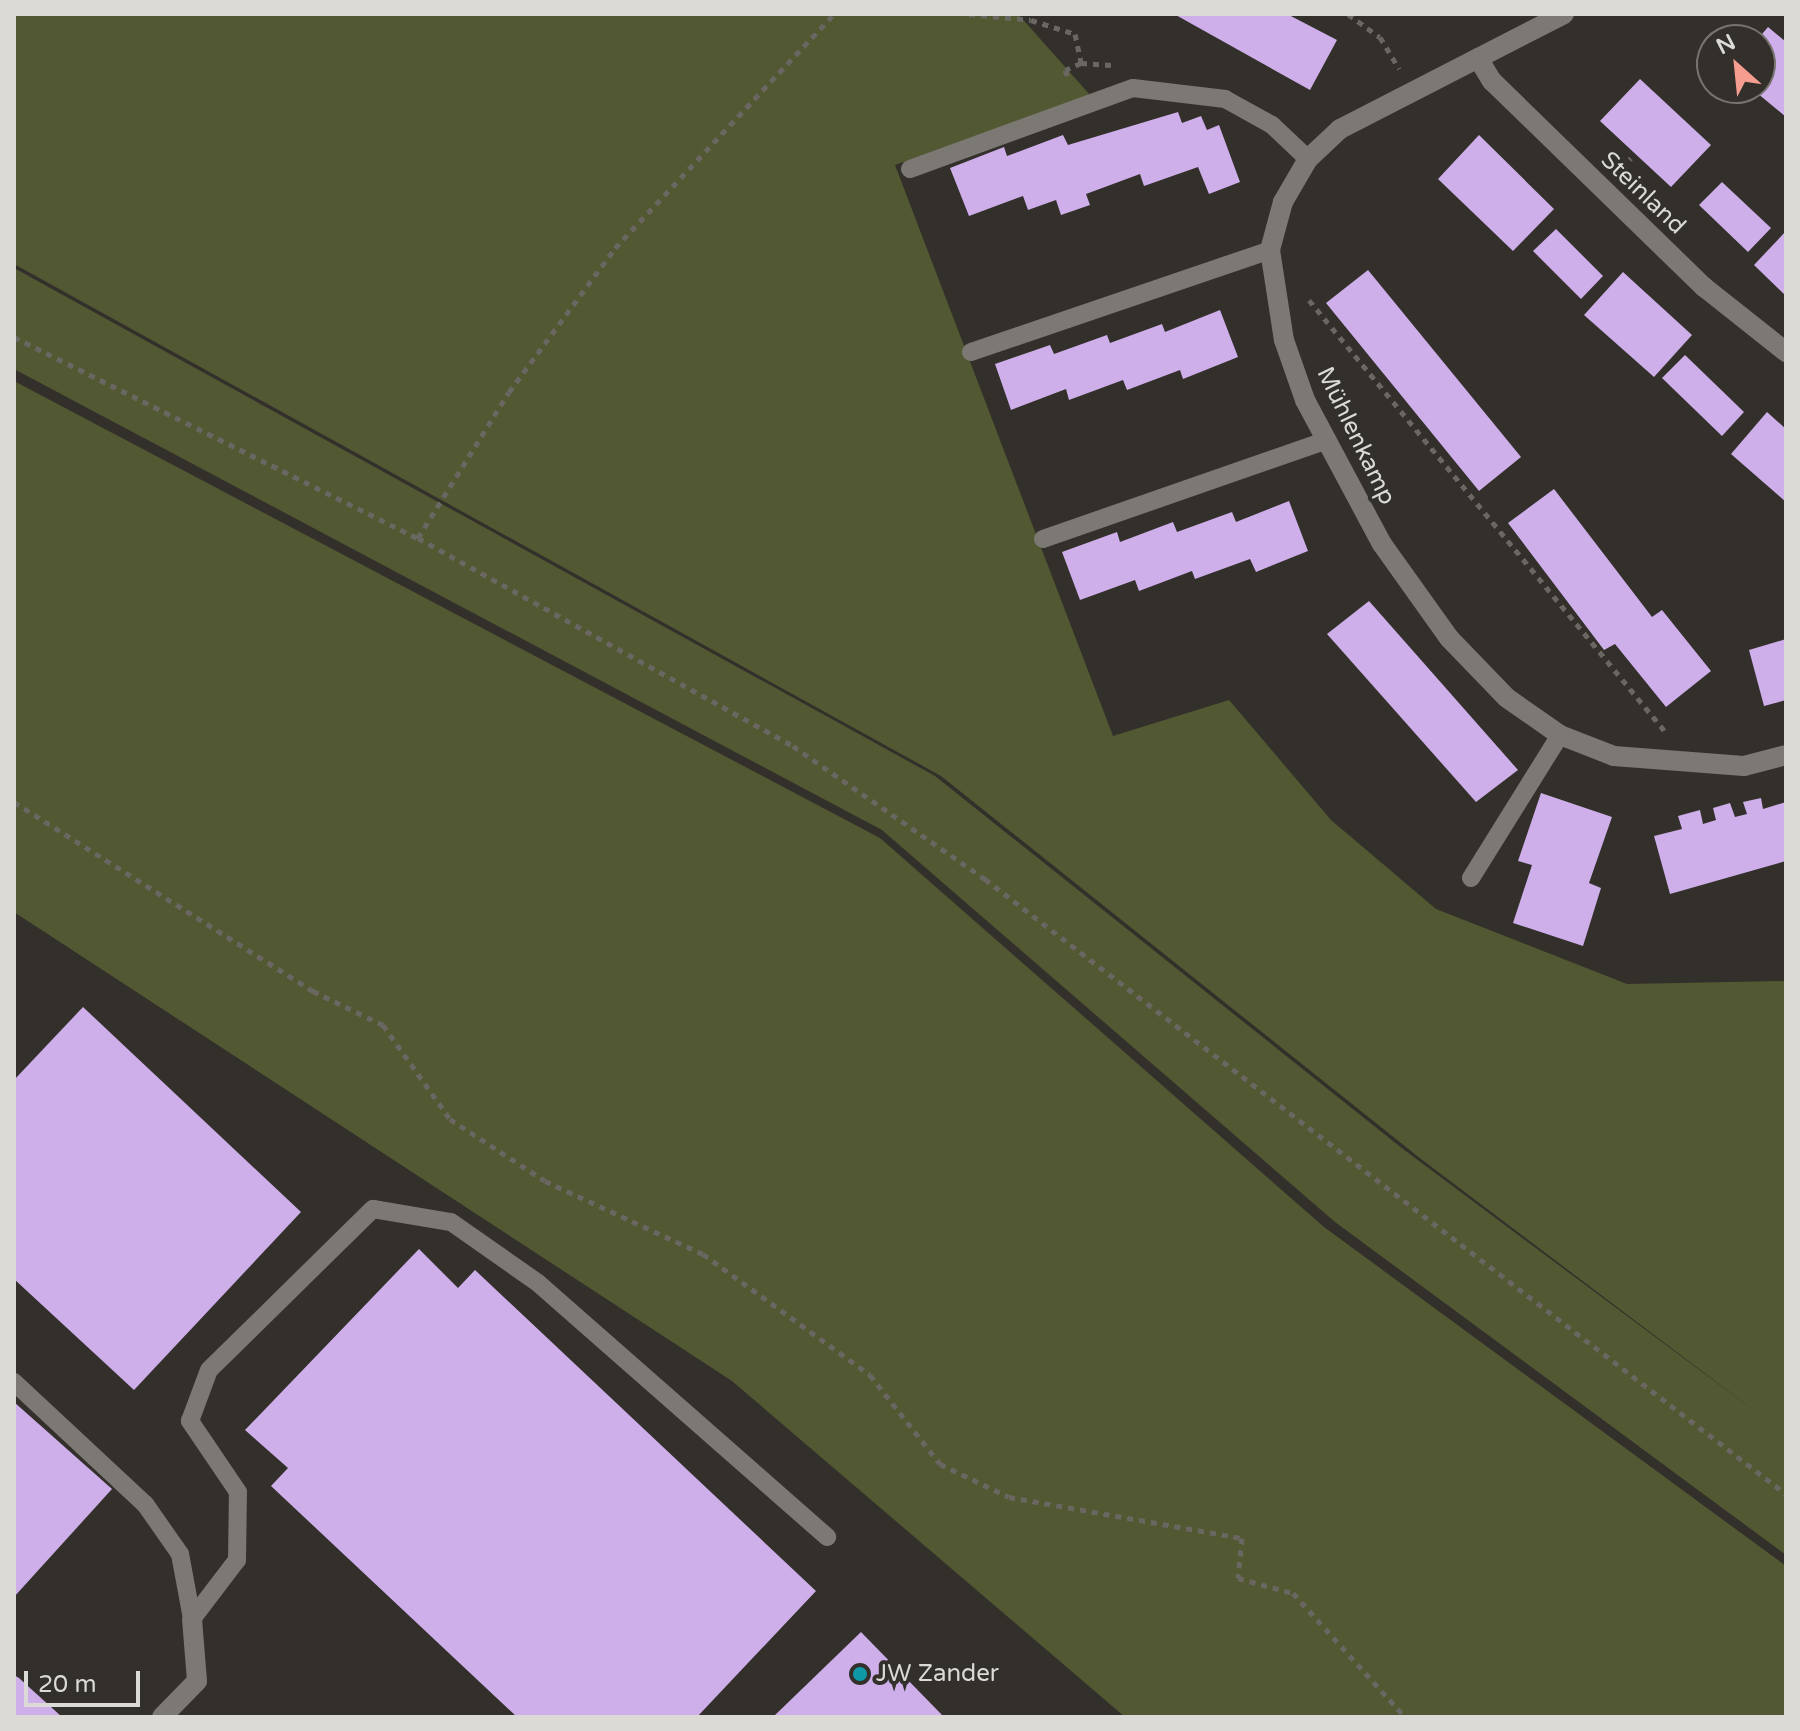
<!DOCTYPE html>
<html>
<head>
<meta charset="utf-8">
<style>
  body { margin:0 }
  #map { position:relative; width:1800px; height:1731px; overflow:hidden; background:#33302b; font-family:"Varela Round",sans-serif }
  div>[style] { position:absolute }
  .green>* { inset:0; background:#525831 }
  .building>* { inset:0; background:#ceafea }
  .path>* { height:5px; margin-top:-2.5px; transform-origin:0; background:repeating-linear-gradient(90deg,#6a6763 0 6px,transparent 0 12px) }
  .lane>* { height:18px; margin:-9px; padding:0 9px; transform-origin:9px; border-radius:9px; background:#7c7873 }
  .street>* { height:20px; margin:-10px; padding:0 10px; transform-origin:10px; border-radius:10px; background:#7c7873 }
  .dots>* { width:22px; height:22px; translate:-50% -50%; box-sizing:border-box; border:4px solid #33302b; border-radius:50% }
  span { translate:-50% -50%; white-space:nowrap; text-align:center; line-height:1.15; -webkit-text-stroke:8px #33302b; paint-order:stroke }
  .street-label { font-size:24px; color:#dcdad7 }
  .poi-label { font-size:24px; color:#dcdad7 }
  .left { translate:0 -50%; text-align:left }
  .frame { position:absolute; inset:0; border:16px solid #dcdad7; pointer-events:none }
  .north { position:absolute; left:1696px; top:24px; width:80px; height:80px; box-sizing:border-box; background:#33302b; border:2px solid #777470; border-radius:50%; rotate:333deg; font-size:22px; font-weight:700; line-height:32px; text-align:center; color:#dcdad7 }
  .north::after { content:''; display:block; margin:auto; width:28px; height:36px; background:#f59d8f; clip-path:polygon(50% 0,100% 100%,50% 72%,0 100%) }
  .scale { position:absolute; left:24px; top:1671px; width:116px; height:36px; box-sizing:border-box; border:4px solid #dcdad7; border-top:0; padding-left:10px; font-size:24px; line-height:28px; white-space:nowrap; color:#dcdad7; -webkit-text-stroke:6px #33302b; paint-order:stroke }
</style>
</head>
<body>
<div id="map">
  <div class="green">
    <i style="clip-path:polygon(14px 14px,1018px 14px,1090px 95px,895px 165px,1113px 736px,1229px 700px,1331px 820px,1436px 909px,1627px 984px,1786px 981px,1786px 1555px,1335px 1222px,882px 830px,14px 369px,14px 268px,935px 776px,1403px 1149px,1760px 1415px,1421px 1159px,941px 776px,14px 264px)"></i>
    <i style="clip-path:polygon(14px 381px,880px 838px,1324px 1227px,1786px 1566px,1786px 1717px,1125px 1717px,732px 1381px,14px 912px)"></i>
  </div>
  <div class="building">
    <i style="clip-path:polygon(1174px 14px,1287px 14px,1337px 40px,1310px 90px)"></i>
    <i style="clip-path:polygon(1768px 27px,1786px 42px,1786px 117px,1751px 88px,1760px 88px,1757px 40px)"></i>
    <i style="clip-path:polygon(1640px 79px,1711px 145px,1671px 187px,1600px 121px)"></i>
    <i style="clip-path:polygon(1178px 112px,1182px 123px,1201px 116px,1207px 130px,1219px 125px,1240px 182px,1209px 194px,1198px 167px,1144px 186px,1140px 174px,1086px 194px,1090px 205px,1061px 215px,1056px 200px,1028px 210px,1023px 196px,969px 216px,950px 168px,1004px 147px,1007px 156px,1063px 135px,1068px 145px)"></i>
    <i style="clip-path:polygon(1479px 135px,1554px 209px,1513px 251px,1438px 179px)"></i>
    <i style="clip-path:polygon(1722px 182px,1771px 228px,1748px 252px,1699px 205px)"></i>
    <i style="clip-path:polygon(1556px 229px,1603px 276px,1581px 299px,1533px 251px)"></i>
    <i style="clip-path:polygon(1786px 231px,1786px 296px,1754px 265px)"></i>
    <i style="clip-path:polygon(1368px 270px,1521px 457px,1479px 491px,1326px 303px)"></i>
    <i style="clip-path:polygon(1623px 272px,1692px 335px,1654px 377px,1584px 315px)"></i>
    <i style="clip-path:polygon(1220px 310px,1238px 357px,1183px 379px,1180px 370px,1127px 390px,1123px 380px,1069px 400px,1066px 389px,1011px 410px,995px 364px,1050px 345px,1054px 354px,1107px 335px,1110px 343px,1162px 324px,1165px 332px)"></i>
    <i style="clip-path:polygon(1685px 355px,1744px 412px,1722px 436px,1662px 378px)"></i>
    <i style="clip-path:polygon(1767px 412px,1786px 429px,1786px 502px,1731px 454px)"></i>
    <i style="clip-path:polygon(1554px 489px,1652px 617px,1662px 610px,1711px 671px,1666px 707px,1615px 644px,1604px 650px,1508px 523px)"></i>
    <i style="clip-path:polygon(1289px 501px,1308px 551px,1256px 572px,1250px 559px,1195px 579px,1192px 571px,1139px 591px,1135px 580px,1080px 600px,1062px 552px,1117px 532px,1120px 542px,1173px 522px,1177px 532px,1232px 512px,1236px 522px)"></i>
    <i style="clip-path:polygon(1369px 601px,1518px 770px,1476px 802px,1327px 634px)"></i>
    <i style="clip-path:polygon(1786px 639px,1786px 700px,1764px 706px,1749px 650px)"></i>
    <i style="clip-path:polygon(1541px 793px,1612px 817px,1589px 883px,1601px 888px,1583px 946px,1513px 923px,1532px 865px,1518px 861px)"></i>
    <i style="clip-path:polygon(1761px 798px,1763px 809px,1786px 802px,1786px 861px,1670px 894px,1654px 836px,1682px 829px,1678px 816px,1700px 810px,1703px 824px,1716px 820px,1713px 808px,1730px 803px,1735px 817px,1747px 814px,1743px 802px)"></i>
    <i style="clip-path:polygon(83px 1007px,301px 1212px,134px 1390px,14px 1279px,14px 1080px)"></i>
    <i style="clip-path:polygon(419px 1249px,458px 1288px,475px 1270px,816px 1591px,697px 1717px,517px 1717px,271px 1486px,288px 1468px,245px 1430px)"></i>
    <i style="clip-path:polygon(14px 1402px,112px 1489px,14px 1597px)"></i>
    <i style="clip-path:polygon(861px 1632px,944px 1717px,773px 1717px)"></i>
    <i style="clip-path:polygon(14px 1675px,19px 1678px,62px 1717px,14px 1717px)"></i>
  </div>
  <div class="path">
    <i style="left:969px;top:14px;width:62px;rotate:5.5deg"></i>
    <i style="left:1031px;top:20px;width:46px;rotate:17.7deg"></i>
    <i style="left:1075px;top:34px;width:30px;rotate:78deg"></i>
    <i style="left:1081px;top:63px;width:17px;rotate:156deg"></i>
    <i style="left:1065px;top:70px;width:12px;rotate:66deg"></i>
    <i style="left:1348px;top:14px;width:39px;rotate:36deg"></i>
    <i style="left:1380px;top:37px;width:37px;rotate:59deg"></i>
    <i style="left:1081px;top:63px;width:30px;rotate:4deg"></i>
    <i style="left:1621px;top:168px;width:14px;rotate:-45deg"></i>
    <i style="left:1309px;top:300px;width:558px;rotate:50.46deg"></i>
    <i style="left:14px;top:337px;width:451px;rotate:26.5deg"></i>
    <i style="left:418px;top:538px;width:429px;rotate:29deg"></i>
    <i style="left:793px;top:746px;width:234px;rotate:34.7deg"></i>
    <i style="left:985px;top:879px;width:1010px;rotate:37.52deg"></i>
    <i style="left:418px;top:538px;width:172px;rotate:-58.1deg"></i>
    <i style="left:509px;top:392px;width:179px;rotate:-53.6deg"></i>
    <i style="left:615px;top:248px;width:320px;rotate:-46.9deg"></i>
    <i style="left:14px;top:802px;width:354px;rotate:32.3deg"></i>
    <i style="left:313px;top:991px;width:78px;rotate:25.9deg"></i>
    <i style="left:383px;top:1025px;width:115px;rotate:54.5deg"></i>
    <i style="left:450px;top:1119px;width:113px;rotate:33.1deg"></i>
    <i style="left:545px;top:1181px;width:174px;rotate:24.8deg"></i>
    <i style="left:703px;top:1254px;width:206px;rotate:35.9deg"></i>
    <i style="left:870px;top:1375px;width:113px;rotate:51.8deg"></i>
    <i style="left:940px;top:1464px;width:76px;rotate:25.6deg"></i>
    <i style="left:1009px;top:1497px;width:237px;rotate:10deg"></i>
    <i style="left:1242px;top:1538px;width:40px;rotate:95.7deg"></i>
    <i style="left:1238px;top:1578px;width:57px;rotate:15.3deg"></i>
    <i style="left:1293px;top:1593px;width:167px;rotate:47.9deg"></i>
  </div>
  <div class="lane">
    <i style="left:910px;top:169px;width:237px;rotate:-20deg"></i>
    <i style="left:1133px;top:88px;width:93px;rotate:6.8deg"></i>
    <i style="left:1225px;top:99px;width:54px;rotate:29deg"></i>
    <i style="left:1272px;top:125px;width:50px;rotate:43.4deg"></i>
    <i style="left:971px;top:352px;width:316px;rotate:-18.8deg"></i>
    <i style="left:1043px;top:539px;width:299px;rotate:-19.2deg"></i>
    <i style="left:1471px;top:878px;width:168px;rotate:-58.1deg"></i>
    <i style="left:14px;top:1382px;width:179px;rotate:43deg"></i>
    <i style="left:145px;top:1504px;width:61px;rotate:55deg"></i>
    <i style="left:180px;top:1554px;width:66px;rotate:79.5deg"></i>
    <i style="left:192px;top:1619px;width:74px;rotate:-52.7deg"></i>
    <i style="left:237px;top:1560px;width:68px;rotate:-89.2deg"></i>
    <i style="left:238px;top:1492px;width:86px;rotate:-124.1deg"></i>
    <i style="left:190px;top:1421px;width:54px;rotate:-69.6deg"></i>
    <i style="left:209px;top:1370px;width:230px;rotate:-44.5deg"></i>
    <i style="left:373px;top:1209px;width:79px;rotate:9.5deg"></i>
    <i style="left:451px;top:1222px;width:106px;rotate:35deg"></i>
    <i style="left:538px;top:1283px;width:385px;rotate:41.3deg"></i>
  </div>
  <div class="street">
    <i style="left:1564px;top:14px;width:252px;rotate:152.8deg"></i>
    <i style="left:1340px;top:129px;width:44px;rotate:136.8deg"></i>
    <i style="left:1308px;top:159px;width:50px;rotate:120.2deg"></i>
    <i style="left:1283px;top:202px;width:50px;rotate:105.2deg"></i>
    <i style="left:1270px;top:250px;width:91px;rotate:81.2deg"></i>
    <i style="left:1284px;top:340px;width:64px;rotate:70.7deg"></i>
    <i style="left:1305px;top:400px;width:163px;rotate:61.9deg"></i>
    <i style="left:1382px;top:544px;width:115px;rotate:54.5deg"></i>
    <i style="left:1449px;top:638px;width:83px;rotate:46deg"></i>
    <i style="left:1507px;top:698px;width:65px;rotate:34.9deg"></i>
    <i style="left:1560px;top:735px;width:58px;rotate:21.3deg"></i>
    <i style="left:1614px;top:756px;width:130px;rotate:4.4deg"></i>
    <i style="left:1744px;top:766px;width:43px;rotate:-14.7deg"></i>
    <i style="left:1478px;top:58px;width:27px;rotate:59deg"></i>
    <i style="left:1492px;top:81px;width:296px;rotate:44.2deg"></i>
    <i style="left:1704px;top:287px;width:105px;rotate:38.4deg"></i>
    <i style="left:162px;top:1717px;width:50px;rotate:-45.8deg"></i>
    <i style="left:197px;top:1681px;width:62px;rotate:-94.6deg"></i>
  </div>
  <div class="dots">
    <i style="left:860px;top:1674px;background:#0f9aa8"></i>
  </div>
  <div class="street-label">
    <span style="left:1643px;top:193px;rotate:44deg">Steinland</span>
    <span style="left:1356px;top:436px;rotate:64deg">Mühlenkamp</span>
  </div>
  <div class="poi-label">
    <span class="left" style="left:876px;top:1674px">JW Zander</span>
  </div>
  <div class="frame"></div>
  <div class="north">N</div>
  <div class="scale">20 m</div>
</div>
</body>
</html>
